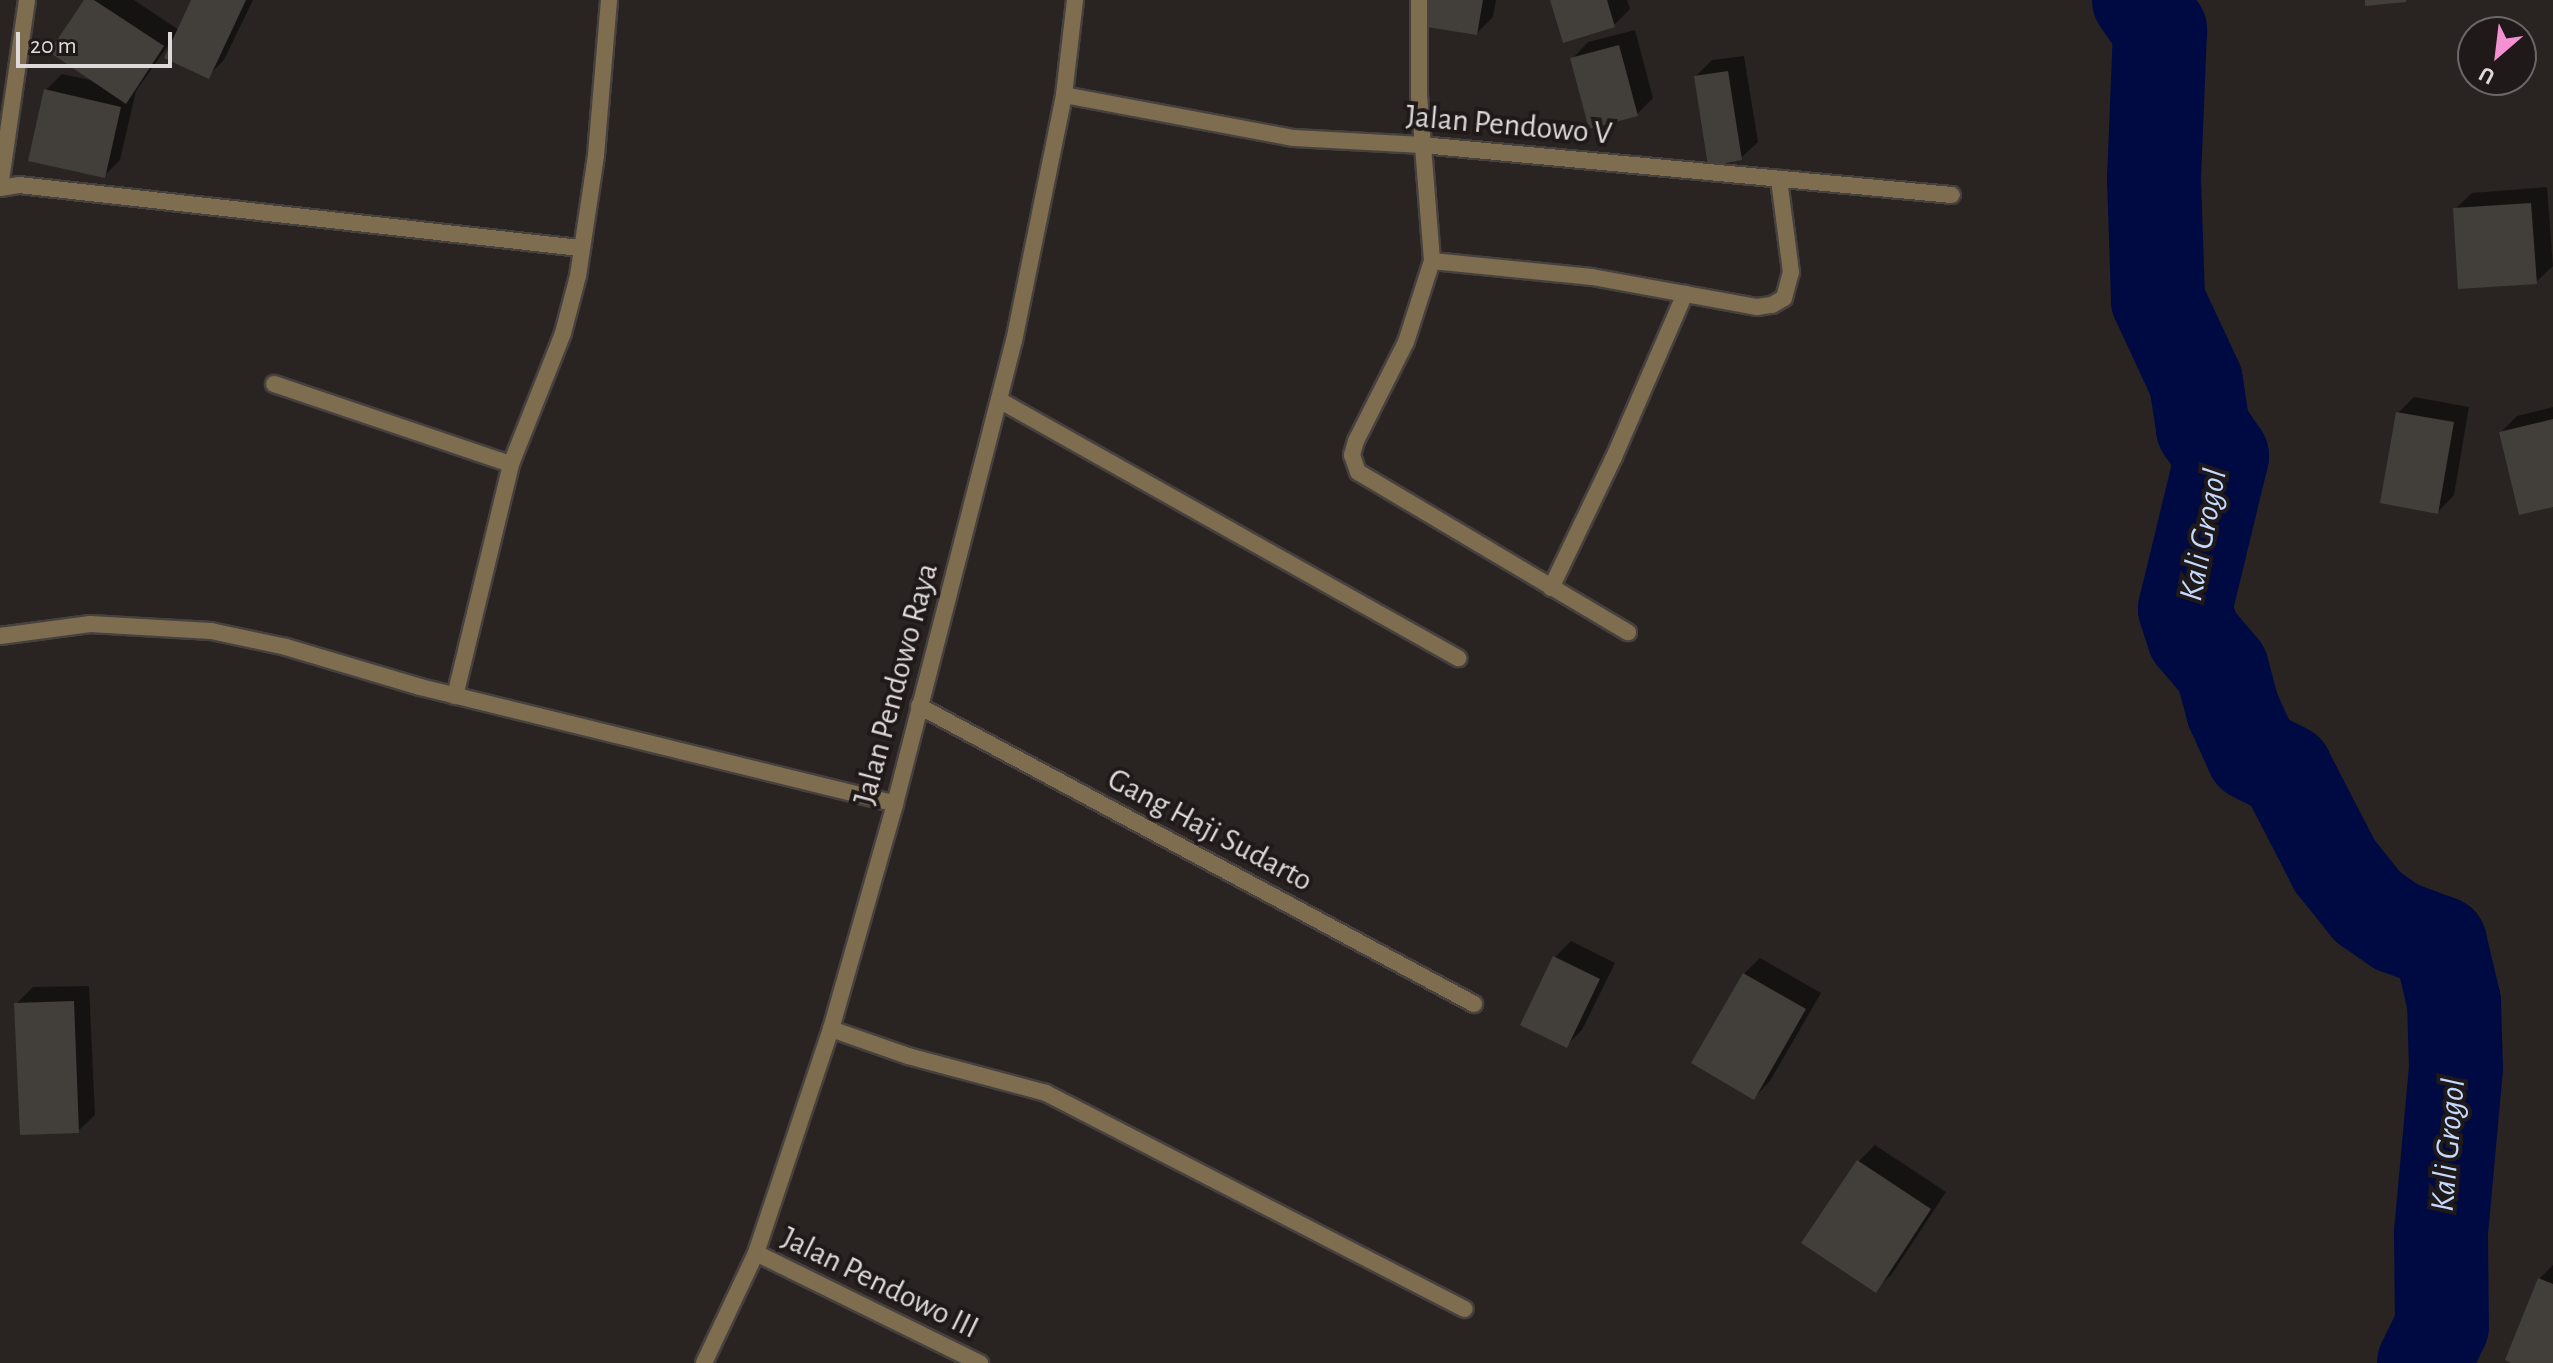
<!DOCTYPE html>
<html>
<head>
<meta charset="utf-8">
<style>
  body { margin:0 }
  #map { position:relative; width:2553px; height:1363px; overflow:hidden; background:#292422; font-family:"Alegreya Sans",sans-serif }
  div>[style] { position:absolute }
  .shadow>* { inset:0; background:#0007 }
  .river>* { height:94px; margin:-47px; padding:0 47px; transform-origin:47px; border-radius:47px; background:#000a42 }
  .building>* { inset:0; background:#423e3a }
  .roads { filter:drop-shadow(2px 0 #46413f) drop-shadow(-2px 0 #46413f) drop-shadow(0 2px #46413f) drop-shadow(0 -2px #46413f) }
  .minor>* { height:16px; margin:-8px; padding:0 8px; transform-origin:8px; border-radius:8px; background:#7f6d50 }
  .tertiary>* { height:16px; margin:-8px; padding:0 8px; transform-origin:8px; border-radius:8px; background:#7f6d50 }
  span { translate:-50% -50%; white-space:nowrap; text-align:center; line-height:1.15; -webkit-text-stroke:8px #1f1a19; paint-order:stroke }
  .street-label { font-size:32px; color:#dedad9 }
  .water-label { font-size:34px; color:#c3d9fd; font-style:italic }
  .north { position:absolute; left:2457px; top:16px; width:80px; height:80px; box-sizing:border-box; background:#1f1a19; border:2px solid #6b6766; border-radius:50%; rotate:208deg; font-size:22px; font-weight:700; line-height:32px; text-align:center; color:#dedad9 }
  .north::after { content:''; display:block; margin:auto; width:28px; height:36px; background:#f491d3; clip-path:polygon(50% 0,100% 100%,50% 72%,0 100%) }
  .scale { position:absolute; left:16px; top:32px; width:156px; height:36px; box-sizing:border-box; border:4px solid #dedad9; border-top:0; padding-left:10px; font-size:24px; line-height:28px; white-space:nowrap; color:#dedad9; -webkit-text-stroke:6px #1f1a19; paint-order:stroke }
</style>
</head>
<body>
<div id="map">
  <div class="shadow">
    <i style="clip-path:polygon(86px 0,134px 0,179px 30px,193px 0,253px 0,224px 60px,208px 76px,172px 40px,136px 91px,120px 160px,104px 176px,46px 90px,62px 74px,95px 81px)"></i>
    <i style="clip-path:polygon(1427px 0,1496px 0,1493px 17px,1477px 33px)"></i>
    <i style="clip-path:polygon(1552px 0,1627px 0,1630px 9px,1614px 25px)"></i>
    <i style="clip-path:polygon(1635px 30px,1653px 98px,1637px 114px,1572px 59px,1588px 42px)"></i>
    <i style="clip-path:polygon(1744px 56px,1758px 142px,1741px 158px,1696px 76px,1712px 60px)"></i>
    <i style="clip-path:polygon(2547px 187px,2553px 266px,2536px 282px,2455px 209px,2472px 193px)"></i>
    <i style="clip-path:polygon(2414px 397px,2469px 407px,2454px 495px,2438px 512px,2398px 413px)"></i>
    <i style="clip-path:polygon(2553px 407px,2553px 505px,2501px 432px,2517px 416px)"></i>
    <i style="clip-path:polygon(1571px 941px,1615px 963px,1582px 1030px,1566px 1046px,1555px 957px)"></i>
    <i style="clip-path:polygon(1760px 958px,1821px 993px,1770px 1081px,1754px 1098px,1744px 974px)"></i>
    <i style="clip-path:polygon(89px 986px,95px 1115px,78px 1131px,16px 1004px,33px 987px)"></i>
    <i style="clip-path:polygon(1875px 1145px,1946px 1192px,1892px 1274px,1875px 1290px,1804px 1243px,1859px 1161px)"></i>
    <i style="clip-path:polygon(2553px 1265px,2553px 1363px,2517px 1363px,2539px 1279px)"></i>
  </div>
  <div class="river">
    <i style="left:2139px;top:0;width:37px;rotate:55deg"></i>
    <i style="left:2160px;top:30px;width:148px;rotate:92.3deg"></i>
    <i style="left:2154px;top:178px;width:122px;rotate:88.1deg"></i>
    <i style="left:2158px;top:300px;width:90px;rotate:65.1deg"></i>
    <i style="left:2196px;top:382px;width:47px;rotate:81.3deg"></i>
    <i style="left:2203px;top:428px;width:34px;rotate:56deg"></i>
    <i style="left:2222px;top:456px;width:157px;rotate:103.6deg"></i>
    <i style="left:2185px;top:609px;width:28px;rotate:72deg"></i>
    <i style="left:2194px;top:636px;width:43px;rotate:49.7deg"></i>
    <i style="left:2222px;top:669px;width:42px;rotate:75deg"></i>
    <i style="left:2233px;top:710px;width:48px;rotate:65.6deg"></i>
    <i style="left:2253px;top:754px;width:37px;rotate:27deg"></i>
    <i style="left:2286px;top:771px;width:107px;rotate:62.7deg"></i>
    <i style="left:2335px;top:866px;width:53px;rotate:51.2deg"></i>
    <i style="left:2368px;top:907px;width:35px;rotate:35deg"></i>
    <i style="left:2397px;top:927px;width:46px;rotate:20.4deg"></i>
    <i style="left:2440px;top:943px;width:61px;rotate:76.7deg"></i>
    <i style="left:2454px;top:1002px;width:66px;rotate:88.3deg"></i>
    <i style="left:2456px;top:1068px;width:167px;rotate:95.2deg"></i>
    <i style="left:2441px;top:1234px;width:92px;rotate:89.4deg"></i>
    <i style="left:2442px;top:1326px;width:41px;rotate:115.9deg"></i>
  </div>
  <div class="building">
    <i style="clip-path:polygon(84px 0,94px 0,164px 46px,126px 104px,49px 52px)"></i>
    <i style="clip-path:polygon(191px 0,246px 0,209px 79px,164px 58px)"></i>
    <i style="clip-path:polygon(1425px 0,1483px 0,1477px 35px,1421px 26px)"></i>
    <i style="clip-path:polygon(1550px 0,1607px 0,1615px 27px,1563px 43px)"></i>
    <i style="clip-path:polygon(2365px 0,2406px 0,2406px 2px,2365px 6px)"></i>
    <i style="clip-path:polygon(1619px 45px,1638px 116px,1589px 129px,1570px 58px)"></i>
    <i style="clip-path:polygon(1728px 71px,1742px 160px,1708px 166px,1694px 76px)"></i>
    <i style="clip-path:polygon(44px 89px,121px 107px,105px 178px,28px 161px)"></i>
    <i style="clip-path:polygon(2531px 203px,2537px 284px,2458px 289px,2453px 208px)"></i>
    <i style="clip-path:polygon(2396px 412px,2454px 422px,2438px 514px,2380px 503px)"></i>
    <i style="clip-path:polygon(2553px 419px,2553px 507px,2519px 515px,2499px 432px)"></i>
    <i style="clip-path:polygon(1553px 956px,1600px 979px,1567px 1048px,1520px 1025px)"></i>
    <i style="clip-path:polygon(1743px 973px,1806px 1009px,1754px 1100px,1691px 1063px)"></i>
    <i style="clip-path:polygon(74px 1001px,79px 1133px,20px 1135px,14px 1003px)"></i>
    <i style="clip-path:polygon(1857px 1160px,1931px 1209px,1876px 1293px,1801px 1243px)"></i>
    <i style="clip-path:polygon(2538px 1278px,2553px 1284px,2553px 1363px,2511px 1363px,2505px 1360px)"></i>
  </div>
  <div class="roads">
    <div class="minor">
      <i style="left:27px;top:0;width:190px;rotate:98.2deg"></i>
      <i style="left:0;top:188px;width:19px;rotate:-9deg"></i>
      <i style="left:19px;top:185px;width:565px;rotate:6.41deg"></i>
      <i style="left:1419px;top:0;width:95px;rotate:90deg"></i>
      <i style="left:1419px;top:95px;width:167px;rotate:85.5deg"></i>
      <i style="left:1432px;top:261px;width:85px;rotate:107.8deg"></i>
      <i style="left:1406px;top:342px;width:111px;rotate:116.8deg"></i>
      <i style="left:1356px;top:441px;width:15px;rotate:106deg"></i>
      <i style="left:1352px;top:455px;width:18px;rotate:71deg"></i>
      <i style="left:1358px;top:472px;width:314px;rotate:30.7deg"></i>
      <i style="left:1064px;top:95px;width:234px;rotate:10.6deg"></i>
      <i style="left:1294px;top:138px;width:128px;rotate:3.1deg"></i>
      <i style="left:1422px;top:145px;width:532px;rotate:5.39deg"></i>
      <i style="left:1432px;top:261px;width:161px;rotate:5.7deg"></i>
      <i style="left:1592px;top:277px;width:168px;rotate:10.3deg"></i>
      <i style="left:1757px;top:307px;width:15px;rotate:-8deg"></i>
      <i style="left:1772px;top:305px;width:14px;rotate:-30deg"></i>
      <i style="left:1784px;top:298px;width:27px;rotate:-75deg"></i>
      <i style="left:1791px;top:272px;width:94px;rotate:-97.4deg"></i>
      <i style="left:274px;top:384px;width:250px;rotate:18.7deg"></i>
      <i style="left:999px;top:400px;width:527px;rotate:29.34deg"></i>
      <i style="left:1551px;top:588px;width:145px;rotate:-64.3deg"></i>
      <i style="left:1614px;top:457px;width:178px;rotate:-66.5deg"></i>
      <i style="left:0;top:636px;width:91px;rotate:-7.6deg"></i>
      <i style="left:90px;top:624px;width:121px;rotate:3.3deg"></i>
      <i style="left:211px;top:631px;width:77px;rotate:12deg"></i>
      <i style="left:286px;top:647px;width:140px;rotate:16.6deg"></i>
      <i style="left:420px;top:687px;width:489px;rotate:13.8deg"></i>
      <i style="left:455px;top:696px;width:239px;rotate:-76.4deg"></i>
      <i style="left:511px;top:464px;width:141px;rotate:-68.3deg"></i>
      <i style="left:563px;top:333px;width:59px;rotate:-75.3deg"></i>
      <i style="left:578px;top:276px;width:122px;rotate:-81.5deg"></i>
      <i style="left:596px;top:155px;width:156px;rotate:-85.2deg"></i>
      <i style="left:919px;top:706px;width:630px;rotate:28.23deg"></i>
      <i style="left:831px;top:1029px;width:82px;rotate:19.3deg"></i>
      <i style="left:908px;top:1056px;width:143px;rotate:15deg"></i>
      <i style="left:1046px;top:1093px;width:471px;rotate:27.3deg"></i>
      <i style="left:756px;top:1253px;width:250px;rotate:26.2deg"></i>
    </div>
    <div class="tertiary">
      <i style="left:704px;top:1363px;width:122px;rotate:-64.7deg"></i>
      <i style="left:756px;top:1253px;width:236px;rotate:-71.5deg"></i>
      <i style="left:831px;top:1029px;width:234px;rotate:-74.1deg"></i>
      <i style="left:895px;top:804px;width:478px;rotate:-75.6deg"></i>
      <i style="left:1014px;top:341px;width:251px;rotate:-78.5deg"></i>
      <i style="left:1064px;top:95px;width:96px;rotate:-83.4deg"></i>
    </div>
  </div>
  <div class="street-label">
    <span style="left:1509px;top:125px;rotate:5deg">Jalan Pendowo V</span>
    <span style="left:896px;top:684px;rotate:-75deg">Jalan Pendowo Raya</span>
    <span style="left:1210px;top:830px;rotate:28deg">Gang Haji Sudarto</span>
    <span style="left:880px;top:1283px;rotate:26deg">Jalan Pendowo III</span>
  </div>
  <div class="water-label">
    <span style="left:2204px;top:535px;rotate:-79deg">Kali Grogol</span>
    <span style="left:2449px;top:1145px;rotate:-85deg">Kali Grogol</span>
  </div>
  <div class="north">U</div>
  <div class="scale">20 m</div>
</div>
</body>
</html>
